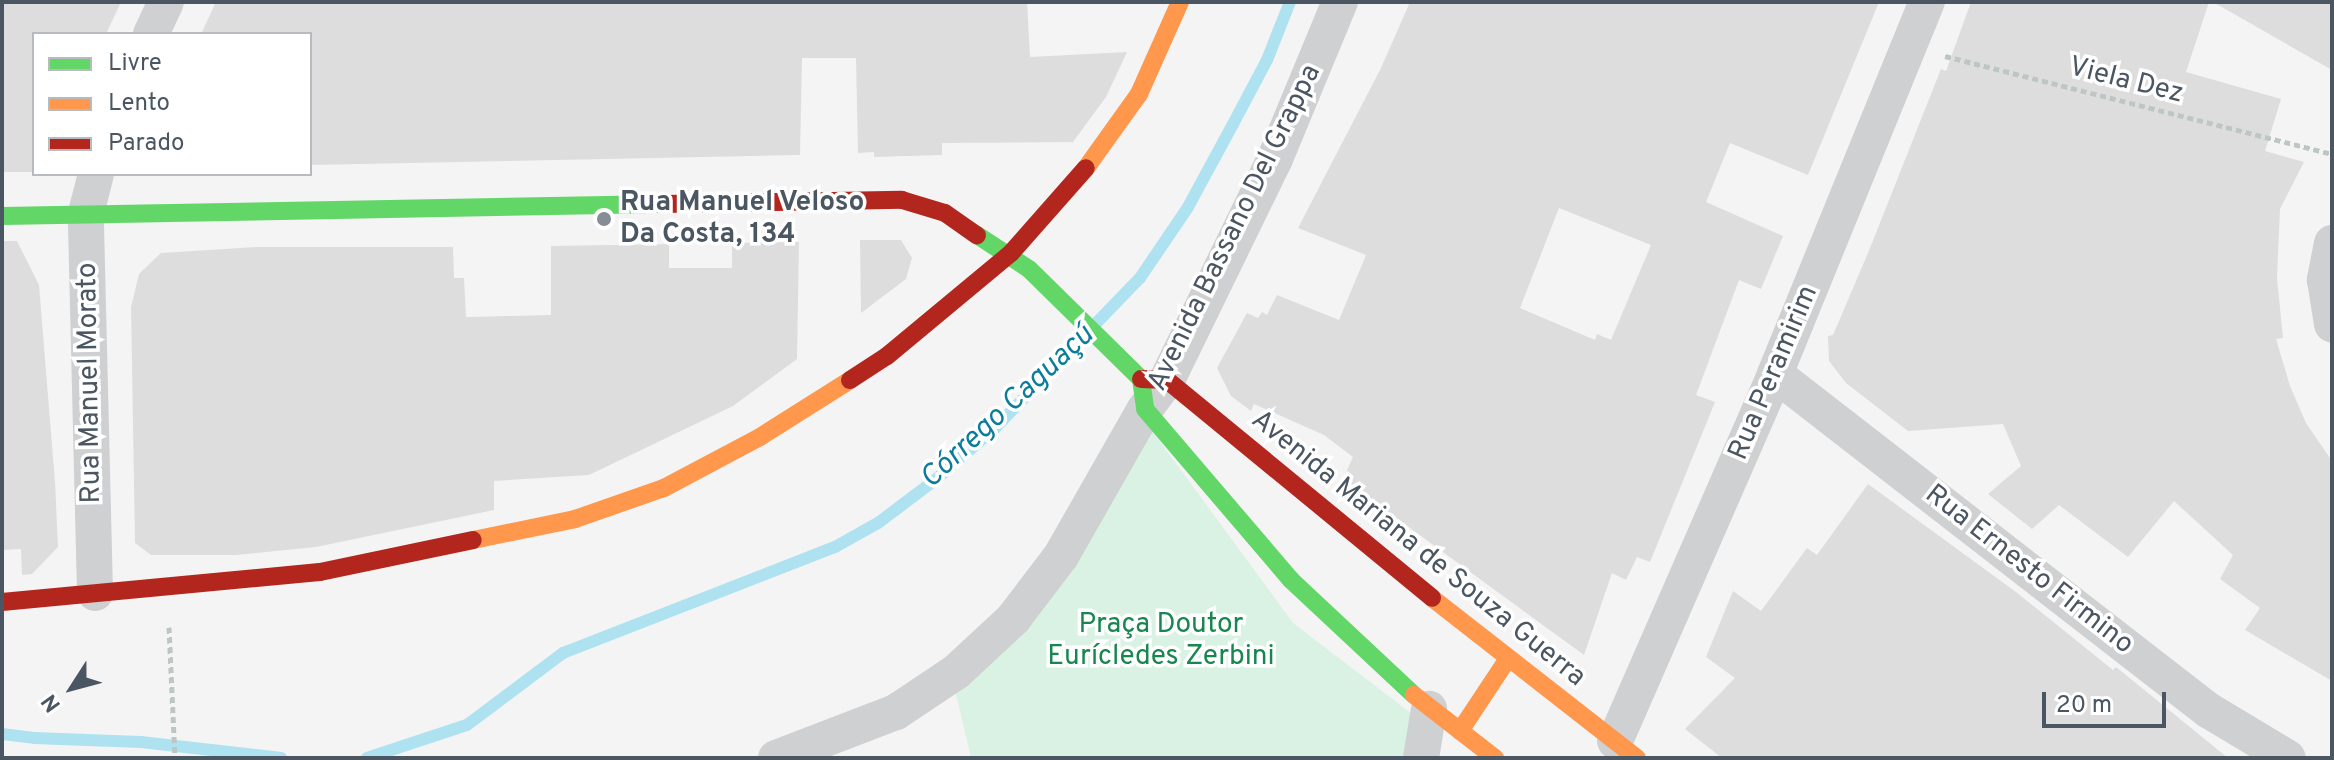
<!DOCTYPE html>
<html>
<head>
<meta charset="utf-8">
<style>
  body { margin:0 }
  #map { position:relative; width:2334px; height:760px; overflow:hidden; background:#f4f4f4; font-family:Overpass,sans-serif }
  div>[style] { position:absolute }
  .green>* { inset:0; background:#d9f2e3 }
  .stream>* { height:12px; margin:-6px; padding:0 6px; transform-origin:6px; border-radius:6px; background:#aee2f0 }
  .building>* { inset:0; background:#ddddde }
  .path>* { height:5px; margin-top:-2.5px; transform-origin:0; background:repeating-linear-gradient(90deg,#bcc7c4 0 6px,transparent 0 10px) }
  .street>* { height:36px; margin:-18px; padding:0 18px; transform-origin:18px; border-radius:18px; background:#ced0d2 }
  .fast>* { height:18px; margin:-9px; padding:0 9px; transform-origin:9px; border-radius:9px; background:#63d668 }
  .slow>* { height:18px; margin:-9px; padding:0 9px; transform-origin:9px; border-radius:9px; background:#ff974d }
  .jam>* { height:18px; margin:-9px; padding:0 9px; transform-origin:9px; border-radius:9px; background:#b3261e }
  .dots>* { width:22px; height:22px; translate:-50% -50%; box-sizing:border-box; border:4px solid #fff; border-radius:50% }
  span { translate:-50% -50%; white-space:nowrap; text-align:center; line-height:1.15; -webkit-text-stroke:7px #fff; paint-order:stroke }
  .street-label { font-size:28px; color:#4a5661 }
  .poi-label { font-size:28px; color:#4a5661; font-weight:700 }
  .left { translate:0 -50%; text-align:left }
  .park-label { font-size:28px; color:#17864f }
  .water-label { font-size:30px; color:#0c7c9b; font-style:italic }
  .frame { position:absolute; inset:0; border:4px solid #4a5661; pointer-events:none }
  .legend { position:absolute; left:32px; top:32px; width:280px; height:144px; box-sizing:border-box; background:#fff; border:2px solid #b7bbc0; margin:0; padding:10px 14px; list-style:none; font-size:24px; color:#4a5661 }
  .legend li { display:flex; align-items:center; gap:16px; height:40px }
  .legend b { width:40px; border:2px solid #b7bbc0 }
  .north { position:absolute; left:32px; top:648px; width:80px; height:80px; -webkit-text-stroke:6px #fff; paint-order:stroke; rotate:234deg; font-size:22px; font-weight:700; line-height:32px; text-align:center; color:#4a5661 }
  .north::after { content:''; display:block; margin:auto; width:28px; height:36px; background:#4a5661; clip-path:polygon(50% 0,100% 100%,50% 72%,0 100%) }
  .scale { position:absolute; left:2042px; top:692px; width:124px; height:36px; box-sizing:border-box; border:4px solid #4a5661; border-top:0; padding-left:10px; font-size:24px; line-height:28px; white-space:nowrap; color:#4a5661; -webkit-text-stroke:6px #fff; paint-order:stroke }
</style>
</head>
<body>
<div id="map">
  <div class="green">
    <i style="clip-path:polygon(1145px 421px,1293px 623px,1416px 717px,1409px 758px,971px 758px,954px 685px)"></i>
  </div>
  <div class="stream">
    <i style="left:2px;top:734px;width:32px;rotate:7deg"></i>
    <i style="left:34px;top:738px;width:107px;rotate:2.1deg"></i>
    <i style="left:141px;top:742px;width:141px;rotate:6.5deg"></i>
    <i style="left:367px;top:758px;width:105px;rotate:-18.3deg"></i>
    <i style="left:467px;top:725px;width:120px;rotate:-36.9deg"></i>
    <i style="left:563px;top:653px;width:292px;rotate:-21.3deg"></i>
    <i style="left:835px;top:547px;width:49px;rotate:-29.2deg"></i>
    <i style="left:878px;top:523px;width:71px;rotate:-37deg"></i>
    <i style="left:935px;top:480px;width:79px;rotate:-40.9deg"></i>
    <i style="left:995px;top:428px;width:209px;rotate:-46deg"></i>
    <i style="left:1140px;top:278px;width:86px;rotate:-55.9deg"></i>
    <i style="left:1188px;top:207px;width:92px;rotate:-61.5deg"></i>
    <i style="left:1232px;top:126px;width:75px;rotate:-62.1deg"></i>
    <i style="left:1267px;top:60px;width:62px;rotate:-68.4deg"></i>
  </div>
  <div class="building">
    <i style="clip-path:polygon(2px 2px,121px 2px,106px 34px,34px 34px,34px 172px,2px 172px)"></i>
    <i style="clip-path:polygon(216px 2px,1027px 2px,1030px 57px,1127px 52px,1106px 97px,1073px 142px,942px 143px,942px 155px,874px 157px,874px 152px,858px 153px,856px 58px,802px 58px,800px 155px,310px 165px,310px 34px,201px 34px)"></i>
    <i style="clip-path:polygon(evenodd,1410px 2px,1879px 2px,1808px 175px,1730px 143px,1706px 202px,1783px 236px,1761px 289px,1739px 280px,1696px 395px,1715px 402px,1650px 562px,1637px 557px,1626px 580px,1612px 573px,1584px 655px,1343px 479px,1353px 457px,1324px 435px,1254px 404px,1251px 411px,1231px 396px,1217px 368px,1247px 313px,1258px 318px,1262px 312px,1267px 315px,1277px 295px,1339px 320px,1366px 255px,1298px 228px,1381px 68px,1410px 2px,1559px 208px,1651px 245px,1611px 340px,1597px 334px,1595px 340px,1520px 308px,1559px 208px)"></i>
    <i style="clip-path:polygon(1971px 2px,2209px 2px,2186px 72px,2281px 99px,2265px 151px,2304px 162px,2280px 209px,2277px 278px,2283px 338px,2276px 339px,2290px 386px,2306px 423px,2332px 461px,2332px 681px,2245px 630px,2260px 608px,2220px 579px,2233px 555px,2174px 501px,2128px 557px,2059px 505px,2032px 529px,1988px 494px,2021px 466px,2003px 424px,1908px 431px,1846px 383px,1829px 361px,1828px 336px,1833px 335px,1868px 253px,1941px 69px,1946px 71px)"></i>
    <i style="clip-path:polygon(2213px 2px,2332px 2px,2332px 70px)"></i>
    <i style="clip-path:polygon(860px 240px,901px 240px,912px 258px,906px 279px,861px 313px)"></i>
    <i style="clip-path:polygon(2px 241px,17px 241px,39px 285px,55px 482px,58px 547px,32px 574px,22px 575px,21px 549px,2px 550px)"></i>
    <i style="clip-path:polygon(799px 242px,797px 359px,733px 406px,589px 475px,494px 481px,494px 510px,316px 547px,236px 555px,151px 555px,135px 543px,131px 307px,139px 274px,161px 253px,258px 247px,453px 247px,454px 278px,464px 278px,466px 317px,551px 315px,551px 246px,669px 244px,669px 268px,732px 268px,732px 243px)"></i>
    <i style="clip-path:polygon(1868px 484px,2016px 592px,2113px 670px,2116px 667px,2228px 758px,1722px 758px,1685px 729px,1735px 678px,1706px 657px,1733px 591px,1761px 611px,1807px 548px,1817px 555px)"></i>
  </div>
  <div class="path">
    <i style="left:1945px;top:56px;width:399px;rotate:14.2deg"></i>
    <i style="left:169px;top:627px;width:131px;rotate:87.4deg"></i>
  </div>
  <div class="street">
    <i style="left:151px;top:34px;width:35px;rotate:-65deg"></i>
    <i style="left:2332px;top:243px;width:38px;rotate:101deg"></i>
    <i style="left:2325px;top:280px;width:45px;rotate:81deg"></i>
    <i style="left:1775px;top:374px;width:548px;rotate:37.81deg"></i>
    <i style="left:2208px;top:710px;width:93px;rotate:31deg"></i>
    <i style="left:95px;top:593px;width:380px;rotate:-91.4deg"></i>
    <i style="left:86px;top:213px;width:40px;rotate:-75.6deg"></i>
    <i style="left:1615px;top:741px;width:400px;rotate:-66.4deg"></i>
    <i style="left:1775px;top:374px;width:402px;rotate:-67.8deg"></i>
    <i style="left:776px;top:758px;width:129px;rotate:-21deg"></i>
    <i style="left:896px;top:712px;width:72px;rotate:-33.7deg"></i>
    <i style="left:956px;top:672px;width:78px;rotate:-42.9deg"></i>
    <i style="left:1013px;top:619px;width:79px;rotate:-52.7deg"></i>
    <i style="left:1061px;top:556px;width:169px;rotate:-60.3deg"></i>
    <i style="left:1145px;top:409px;width:36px;rotate:-53deg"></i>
    <i style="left:1167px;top:380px;width:244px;rotate:-64deg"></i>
    <i style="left:1274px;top:161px;width:172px;rotate:-67.5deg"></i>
    <i style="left:1421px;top:758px;width:50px;rotate:-80.7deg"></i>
  </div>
  <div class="fast">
    <i style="left:2px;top:216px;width:661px;rotate:-1.04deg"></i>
    <i style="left:977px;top:235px;width:62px;rotate:33.2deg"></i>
    <i style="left:1029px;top:269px;width:157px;rotate:44.5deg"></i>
    <i style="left:1141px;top:379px;width:30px;rotate:82deg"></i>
    <i style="left:1145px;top:409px;width:225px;rotate:49.5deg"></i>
    <i style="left:1291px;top:580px;width:168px;rotate:43.1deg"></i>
  </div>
  <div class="slow">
    <i style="left:1086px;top:168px;width:91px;rotate:-54.4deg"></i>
    <i style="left:1139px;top:94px;width:101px;rotate:-66deg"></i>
    <i style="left:473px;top:540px;width:104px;rotate:-11.6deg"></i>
    <i style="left:575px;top:519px;width:94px;rotate:-19.2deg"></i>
    <i style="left:664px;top:488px;width:109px;rotate:-28deg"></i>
    <i style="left:760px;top:437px;width:107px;rotate:-32.3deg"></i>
    <i style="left:1432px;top:598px;width:260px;rotate:38deg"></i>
    <i style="left:1414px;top:695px;width:103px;rotate:37.9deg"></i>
    <i style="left:1460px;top:731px;width:85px;rotate:-56.5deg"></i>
  </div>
  <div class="jam">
    <i style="left:663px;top:204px;width:239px;rotate:-1deg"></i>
    <i style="left:902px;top:200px;width:45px;rotate:16.8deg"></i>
    <i style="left:945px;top:213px;width:39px;rotate:35deg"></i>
    <i style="left:1141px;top:379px;width:26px;rotate:2deg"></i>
    <i style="left:1167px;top:380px;width:343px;rotate:39.4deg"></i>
    <i style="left:850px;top:380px;width:44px;rotate:-33deg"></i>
    <i style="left:887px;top:356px;width:161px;rotate:-39.7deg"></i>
    <i style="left:1011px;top:253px;width:113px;rotate:-48.6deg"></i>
    <i style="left:2px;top:602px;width:319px;rotate:-5.4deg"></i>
    <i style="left:320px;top:572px;width:156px;rotate:-11.8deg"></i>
  </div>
  <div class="dots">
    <i style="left:604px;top:219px;background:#868d94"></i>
  </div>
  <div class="street-label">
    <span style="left:2126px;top:81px;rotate:14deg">Viela Dez</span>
    <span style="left:1235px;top:228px;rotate:-64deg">Avenida Bassano Del Grappa</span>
    <span style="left:1774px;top:373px;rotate:-67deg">Rua Peramirim</span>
    <span style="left:90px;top:383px;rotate:-91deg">Rua Manuel Morato</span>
    <span style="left:1418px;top:549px;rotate:39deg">Avenida Mariana de Souza Guerra</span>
    <span style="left:2029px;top:570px;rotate:38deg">Rua Ernesto Firmino</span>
  </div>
  <div class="poi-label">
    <span class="left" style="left:620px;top:219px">Rua Manuel Veloso<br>Da Costa, 134</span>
  </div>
  <div class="park-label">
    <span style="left:1161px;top:641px">Praça Doutor<br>Eurícledes Zerbini</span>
  </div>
  <div class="water-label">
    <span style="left:1008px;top:408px;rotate:-43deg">Córrego Caguaçú</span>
  </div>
  <div class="frame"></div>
  <ul class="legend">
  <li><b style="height:10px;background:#63d668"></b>Livre</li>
  <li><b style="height:10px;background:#ff974d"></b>Lento</li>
  <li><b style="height:10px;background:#b3261e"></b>Parado</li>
  </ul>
  <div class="north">N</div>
  <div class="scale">20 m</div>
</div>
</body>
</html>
